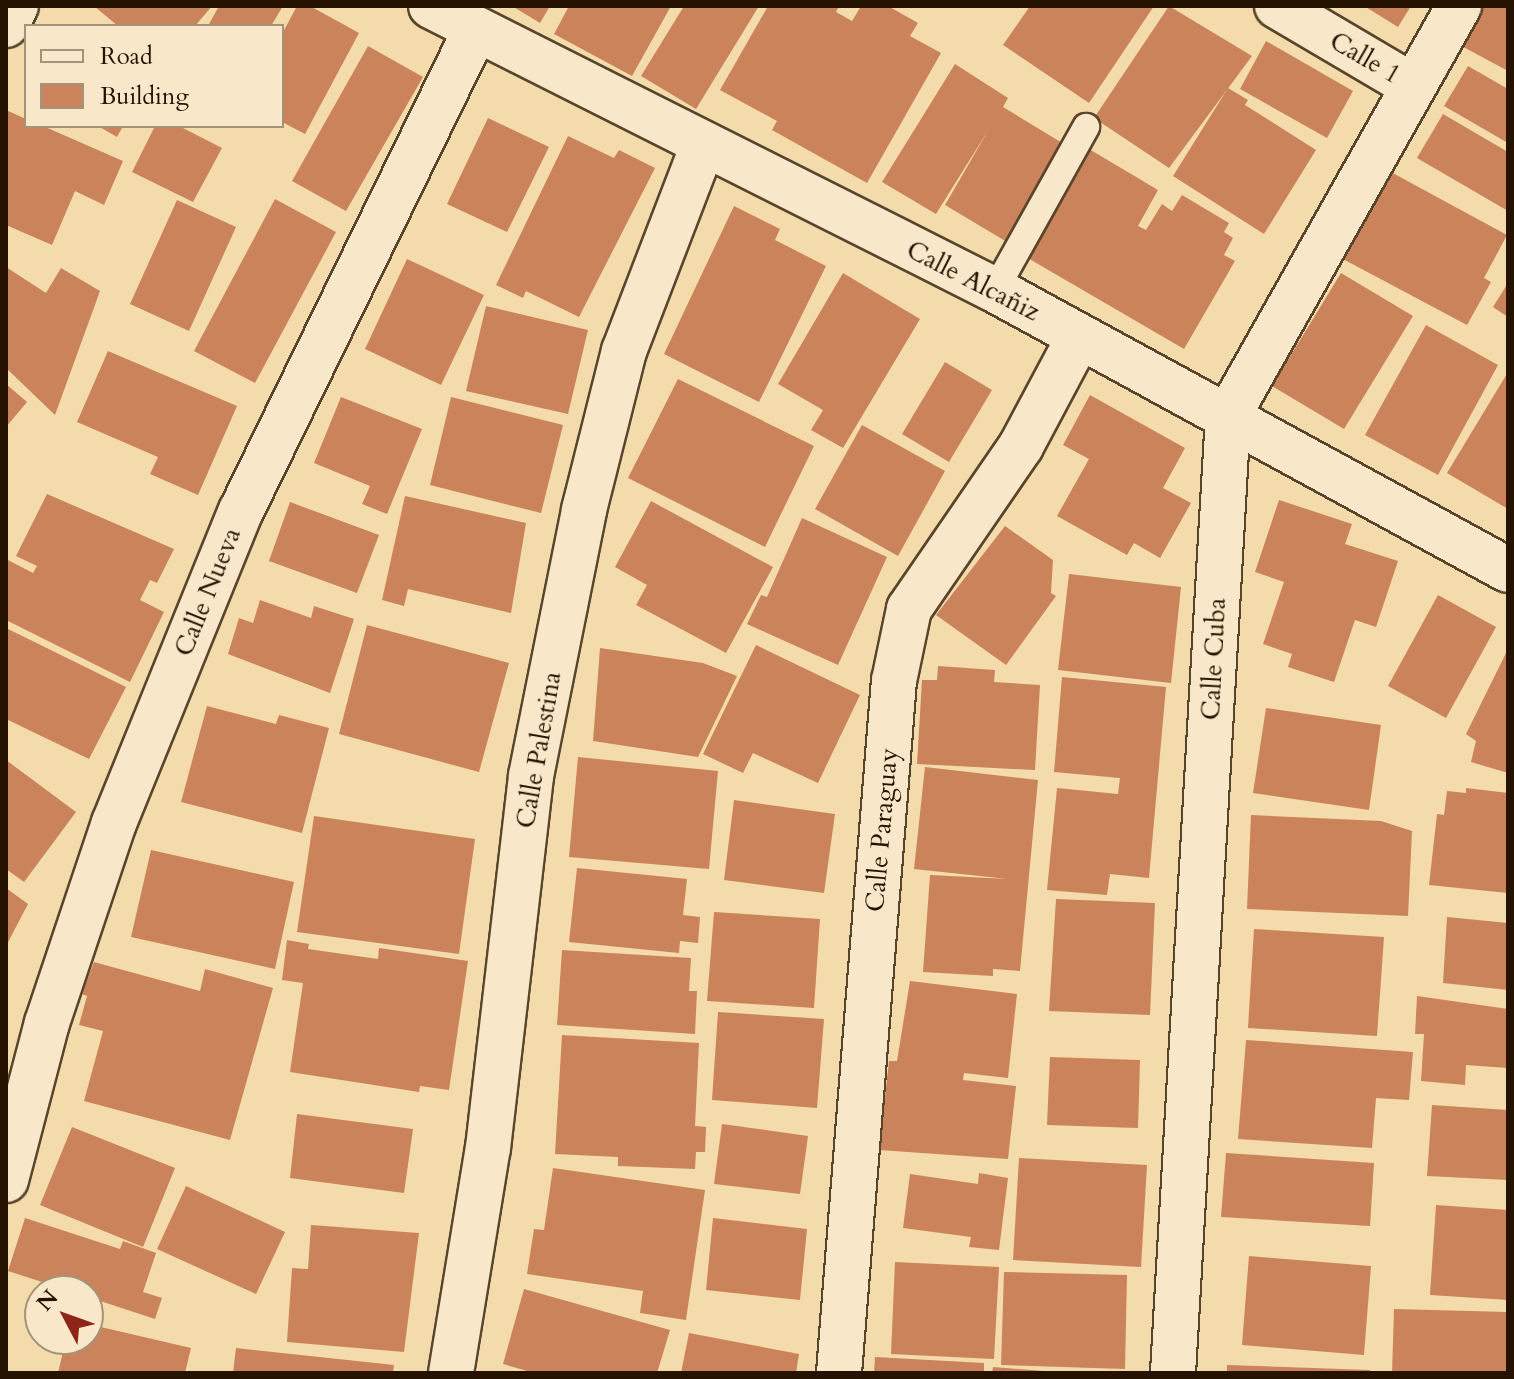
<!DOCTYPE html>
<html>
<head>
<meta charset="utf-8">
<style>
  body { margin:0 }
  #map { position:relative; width:1514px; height:1379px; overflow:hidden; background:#f4dbac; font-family:Cardo,serif }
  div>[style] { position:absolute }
  .building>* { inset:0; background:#cb835b }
  .roads { filter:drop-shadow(2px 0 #59452b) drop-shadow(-2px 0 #59452b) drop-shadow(0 2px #59452b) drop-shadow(0 -2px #59452b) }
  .service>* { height:26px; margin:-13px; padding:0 13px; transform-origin:13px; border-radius:13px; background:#f8e8c9 }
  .minor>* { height:44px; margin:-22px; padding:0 22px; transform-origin:22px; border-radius:22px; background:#f8e8c9 }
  span { translate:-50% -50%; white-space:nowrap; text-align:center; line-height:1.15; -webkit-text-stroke:8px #f8e8c9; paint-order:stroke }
  .street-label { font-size:26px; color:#251300 }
  .frame { position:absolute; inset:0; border:8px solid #251300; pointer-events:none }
  .legend { position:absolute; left:24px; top:24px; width:260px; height:104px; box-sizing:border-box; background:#f8e8c9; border:2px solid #a49379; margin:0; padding:10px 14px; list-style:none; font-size:24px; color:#251300 }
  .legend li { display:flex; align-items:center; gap:16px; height:40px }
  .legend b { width:40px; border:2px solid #a49379 }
  .north { position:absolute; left:24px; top:1275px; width:80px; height:80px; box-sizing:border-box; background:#f8e8c9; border:2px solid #a49379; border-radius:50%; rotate:311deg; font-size:22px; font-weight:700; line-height:32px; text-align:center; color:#251300 }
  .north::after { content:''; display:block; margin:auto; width:28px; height:36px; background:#8f2418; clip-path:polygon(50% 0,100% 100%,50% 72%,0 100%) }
</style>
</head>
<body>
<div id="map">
  <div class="building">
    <i style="clip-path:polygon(94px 6px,212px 6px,195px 26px,118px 26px)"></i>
    <i style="clip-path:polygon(219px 6px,283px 6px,271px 26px,208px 26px)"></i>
    <i style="clip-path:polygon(297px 6px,310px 6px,359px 33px,305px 134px,282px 122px,282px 34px)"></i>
    <i style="clip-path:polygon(512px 6px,550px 6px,540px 23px)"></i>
    <i style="clip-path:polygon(569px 6px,671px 6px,632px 76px,554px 34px)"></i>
    <i style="clip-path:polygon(684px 6px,759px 6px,696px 109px,641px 76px)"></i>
    <i style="clip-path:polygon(768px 6px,839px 6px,836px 12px,852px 21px,861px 6px,888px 6px,918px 23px,910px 36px,941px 53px,867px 183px,772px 130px,777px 121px,720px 90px)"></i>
    <i style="clip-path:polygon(1030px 6px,1154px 6px,1089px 103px,1003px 45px)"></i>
    <i style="clip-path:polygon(1169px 6px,1252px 56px,1169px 168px,1094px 118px)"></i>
    <i style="clip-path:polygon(1364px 6px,1411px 6px,1398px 27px)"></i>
    <i style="clip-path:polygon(1476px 6px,1508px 6px,1508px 71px,1456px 43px)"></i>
    <i style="clip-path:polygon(1266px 41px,1353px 91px,1327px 138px,1240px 89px)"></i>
    <i style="clip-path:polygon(368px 46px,423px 77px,346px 211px,292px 181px)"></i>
    <i style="clip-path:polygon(955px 64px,1008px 98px,1003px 107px,1064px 144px,1007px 242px,945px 205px,989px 129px,936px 214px,882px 182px)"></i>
    <i style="clip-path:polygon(1468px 66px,1508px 89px,1508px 143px,1444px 106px)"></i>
    <i style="clip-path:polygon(1228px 88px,1248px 100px,1245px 105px,1316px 150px,1264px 234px,1173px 176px)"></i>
    <i style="clip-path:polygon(6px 110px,26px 119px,26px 126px,43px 126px,123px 161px,104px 205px,75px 191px,52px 245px,6px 225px)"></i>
    <i style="clip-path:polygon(1443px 114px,1508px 152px,1508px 211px,1417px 158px)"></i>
    <i style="clip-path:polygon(488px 118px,549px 147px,507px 232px,447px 204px)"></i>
    <i style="clip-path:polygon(98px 126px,123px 126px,117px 137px)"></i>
    <i style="clip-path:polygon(155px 126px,179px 126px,222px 148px,193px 202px,132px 172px)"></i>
    <i style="clip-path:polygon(568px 136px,614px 158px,619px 150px,655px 168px,579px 317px,526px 291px,523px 298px,496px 285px)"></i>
    <i style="clip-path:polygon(1089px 149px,1158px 190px,1138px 226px,1146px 230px,1162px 204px,1172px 211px,1182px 195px,1229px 223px,1224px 232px,1233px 238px,1224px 255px,1235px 261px,1184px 349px,1026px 257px)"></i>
    <i style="clip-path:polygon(1389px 171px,1507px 235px,1484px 278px,1491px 282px,1467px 325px,1341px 258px)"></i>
    <i style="clip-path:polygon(275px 199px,336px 232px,255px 383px,194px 351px)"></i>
    <i style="clip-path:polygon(177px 200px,236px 227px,189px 331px,130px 304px)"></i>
    <i style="clip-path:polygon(734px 206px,780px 229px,775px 240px,826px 266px,759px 402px,664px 354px)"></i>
    <i style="clip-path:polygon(407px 259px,484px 295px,441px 385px,365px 349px)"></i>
    <i style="clip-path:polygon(6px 267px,46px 293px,61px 268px,100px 291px,55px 415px,6px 368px)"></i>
    <i style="clip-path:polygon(843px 273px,920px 319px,843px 448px,811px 430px,823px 410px,778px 384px)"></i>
    <i style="clip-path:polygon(1341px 273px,1413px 316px,1344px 429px,1272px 386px)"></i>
    <i style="clip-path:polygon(1508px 283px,1508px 317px,1493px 307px)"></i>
    <i style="clip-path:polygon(486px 306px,588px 330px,568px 414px,466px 391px)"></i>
    <i style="clip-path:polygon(1426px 325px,1498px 365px,1438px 475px,1365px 435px)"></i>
    <i style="clip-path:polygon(108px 351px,237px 406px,198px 495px,150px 474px,158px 457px,77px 422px)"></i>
    <i style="clip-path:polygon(945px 362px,992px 390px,949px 462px,902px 434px)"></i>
    <i style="clip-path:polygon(1508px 372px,1508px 509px,1447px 473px)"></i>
    <i style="clip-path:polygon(678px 379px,814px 446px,765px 547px,628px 478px)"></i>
    <i style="clip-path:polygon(6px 384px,27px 402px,6px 427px)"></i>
    <i style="clip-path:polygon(1090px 395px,1185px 448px,1163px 488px,1191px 503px,1160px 558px,1134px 543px,1127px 555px,1057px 516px,1089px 459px,1063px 445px)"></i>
    <i style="clip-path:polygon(341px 397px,422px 429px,387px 514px,362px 504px,370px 486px,314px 463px)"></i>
    <i style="clip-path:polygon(451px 397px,563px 425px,541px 513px,430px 485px)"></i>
    <i style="clip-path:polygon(862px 425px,945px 471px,898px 556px,815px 509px)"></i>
    <i style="clip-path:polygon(47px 494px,174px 549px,157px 583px,150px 580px,140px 600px,164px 612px,130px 682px,8px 621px,6px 559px,33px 573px,37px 566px,16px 556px)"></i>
    <i style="clip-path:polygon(405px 496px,526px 523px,511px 613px,408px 589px,404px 606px,382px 600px)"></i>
    <i style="clip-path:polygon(1279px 500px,1352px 524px,1345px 544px,1398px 561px,1376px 627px,1355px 620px,1334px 682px,1288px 667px,1292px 654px,1263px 644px,1284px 582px,1255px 572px)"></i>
    <i style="clip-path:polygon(651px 501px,773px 567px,726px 653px,636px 605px,647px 585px,615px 567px)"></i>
    <i style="clip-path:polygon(290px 502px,379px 535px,357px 593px,269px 561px)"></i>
    <i style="clip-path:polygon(802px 518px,887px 557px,838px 665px,747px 624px,761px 595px,767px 597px)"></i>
    <i style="clip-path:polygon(1005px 526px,1053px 560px,1051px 593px,1056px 596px,1006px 665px,936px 615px)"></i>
    <i style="clip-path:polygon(1069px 574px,1181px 587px,1171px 683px,1058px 670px)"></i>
    <i style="clip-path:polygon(1438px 595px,1496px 627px,1446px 718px,1388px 686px)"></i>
    <i style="clip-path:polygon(260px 600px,311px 618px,314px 606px,354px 619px,330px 693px,228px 654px,239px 618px,253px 623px)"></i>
    <i style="clip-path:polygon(367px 625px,509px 663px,479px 772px,339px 734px)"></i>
    <i style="clip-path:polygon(6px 628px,126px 687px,89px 759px,6px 719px)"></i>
    <i style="clip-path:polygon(756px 645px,860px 695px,818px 783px,753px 753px,743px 773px,703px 754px)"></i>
    <i style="clip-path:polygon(600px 648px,703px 663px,737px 676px,698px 757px,593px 741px)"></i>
    <i style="clip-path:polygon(1508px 649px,1508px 773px,1471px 762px,1476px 741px,1466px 734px)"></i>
    <i style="clip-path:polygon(938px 666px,995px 670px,994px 682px,1040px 685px,1035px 770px,917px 764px,922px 680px,937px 680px)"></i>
    <i style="clip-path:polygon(1062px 677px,1166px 687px,1149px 878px,1110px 874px,1107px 895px,1047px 890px,1057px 788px,1118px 794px,1120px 778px,1054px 772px)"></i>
    <i style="clip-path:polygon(207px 706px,276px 724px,279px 715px,329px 728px,302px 833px,181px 802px)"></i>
    <i style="clip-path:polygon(1266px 708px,1381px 725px,1369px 810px,1253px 793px)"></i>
    <i style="clip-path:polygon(578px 757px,718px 771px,709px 869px,569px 857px)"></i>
    <i style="clip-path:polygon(6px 760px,76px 812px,24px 882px,6px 869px)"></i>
    <i style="clip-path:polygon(925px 767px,1038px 780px,1020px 971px,993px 969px,993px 976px,923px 972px,930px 875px,1008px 879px,914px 869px)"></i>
    <i style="clip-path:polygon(1466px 788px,1508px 793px,1508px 893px,1429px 885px,1437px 814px,1444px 815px,1447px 791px,1466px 793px)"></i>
    <i style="clip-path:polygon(734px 800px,835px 814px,824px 893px,724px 880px)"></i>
    <i style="clip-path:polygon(1251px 815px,1381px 821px,1412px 831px,1408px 916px,1247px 909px)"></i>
    <i style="clip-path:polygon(314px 816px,475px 839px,459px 954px,297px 932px)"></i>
    <i style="clip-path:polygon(151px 850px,294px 882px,275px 969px,131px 937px)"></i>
    <i style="clip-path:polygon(577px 868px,687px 879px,683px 915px,700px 917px,698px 943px,680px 941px,679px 953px,569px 942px)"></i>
    <i style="clip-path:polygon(6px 888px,28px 904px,6px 946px)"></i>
    <i style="clip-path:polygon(1056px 899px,1155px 903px,1150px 1015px,1049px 1011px)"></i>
    <i style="clip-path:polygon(714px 912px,820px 919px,814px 1008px,707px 1001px)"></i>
    <i style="clip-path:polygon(1447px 917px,1508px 923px,1508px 990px,1443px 983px)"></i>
    <i style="clip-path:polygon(1254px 929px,1384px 937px,1377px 1036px,1248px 1028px)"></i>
    <i style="clip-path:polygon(287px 940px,309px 944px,308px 949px,378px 959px,379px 948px,468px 961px,449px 1090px,420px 1086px,419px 1092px,290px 1072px,303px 983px,282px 980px)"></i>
    <i style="clip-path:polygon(562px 950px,691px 958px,689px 991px,697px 991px,695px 1034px,557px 1025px)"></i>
    <i style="clip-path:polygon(94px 962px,200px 991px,205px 969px,273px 988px,230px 1140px,84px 1101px,103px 1031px,79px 1025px,87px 996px,82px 994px)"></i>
    <i style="clip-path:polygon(910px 981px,1017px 994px,1008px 1078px,964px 1073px,963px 1080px,1016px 1086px,1008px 1159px,879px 1150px,889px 1061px,897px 1061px)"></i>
    <i style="clip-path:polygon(1417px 996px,1508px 1009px,1508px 1068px,1466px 1065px,1465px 1085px,1421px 1081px,1424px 1034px,1415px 1034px)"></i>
    <i style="clip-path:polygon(718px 1012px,824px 1019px,817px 1108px,712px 1100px)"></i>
    <i style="clip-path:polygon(562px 1035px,699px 1043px,695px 1126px,706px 1127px,705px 1152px,696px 1152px,695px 1169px,618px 1166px,618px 1157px,555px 1154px)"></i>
    <i style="clip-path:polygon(1246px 1040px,1413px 1052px,1409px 1100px,1376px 1098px,1372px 1148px,1238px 1139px)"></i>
    <i style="clip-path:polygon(1050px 1057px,1140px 1060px,1138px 1128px,1047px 1125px)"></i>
    <i style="clip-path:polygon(1432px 1105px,1508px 1110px,1508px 1180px,1427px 1176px)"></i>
    <i style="clip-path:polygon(297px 1114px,413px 1129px,404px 1193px,290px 1178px)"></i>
    <i style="clip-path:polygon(722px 1124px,808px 1136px,800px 1194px,714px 1184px)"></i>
    <i style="clip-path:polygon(72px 1127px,175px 1168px,143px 1247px,40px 1205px)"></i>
    <i style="clip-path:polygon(1226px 1153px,1374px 1163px,1370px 1226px,1221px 1217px)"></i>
    <i style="clip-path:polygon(1019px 1158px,1147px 1165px,1141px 1267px,1013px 1260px)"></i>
    <i style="clip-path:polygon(553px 1168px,705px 1190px,686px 1320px,640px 1313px,643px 1291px,527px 1274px,534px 1229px,544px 1230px)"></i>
    <i style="clip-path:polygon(979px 1173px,1008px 1178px,999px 1250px,969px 1247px,971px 1237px,903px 1228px,910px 1174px,978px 1184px)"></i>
    <i style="clip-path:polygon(186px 1186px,285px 1232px,256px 1294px,157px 1249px)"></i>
    <i style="clip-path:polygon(1436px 1205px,1508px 1210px,1508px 1300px,1430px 1295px)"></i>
    <i style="clip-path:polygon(25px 1218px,120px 1249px,123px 1241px,156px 1253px,143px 1292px,162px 1298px,155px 1319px,88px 1297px,88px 1291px,70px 1291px,8px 1271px)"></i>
    <i style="clip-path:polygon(713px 1218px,807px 1229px,800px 1300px,706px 1290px)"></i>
    <i style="clip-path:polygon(311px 1225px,419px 1233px,404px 1352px,287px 1342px,292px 1268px,308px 1269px)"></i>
    <i style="clip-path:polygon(1249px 1256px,1371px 1266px,1364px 1355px,1242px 1345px)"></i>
    <i style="clip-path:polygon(895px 1262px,999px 1267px,994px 1359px,891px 1354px)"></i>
    <i style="clip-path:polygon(1004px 1272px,1127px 1275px,1125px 1369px,1001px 1365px)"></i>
    <i style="clip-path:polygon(524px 1289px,670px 1330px,657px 1373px,534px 1373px,503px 1364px)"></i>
    <i style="clip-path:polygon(1394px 1309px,1508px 1312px,1508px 1373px,1392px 1373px)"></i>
    <i style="clip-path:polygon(88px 1324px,191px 1348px,185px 1373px,58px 1373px,66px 1339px,88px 1339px)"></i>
    <i style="clip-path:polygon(689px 1333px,799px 1354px,796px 1373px,681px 1373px)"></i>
    <i style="clip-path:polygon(236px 1348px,394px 1365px,393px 1373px,233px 1373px)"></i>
    <i style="clip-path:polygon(875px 1357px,984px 1363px,984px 1373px,874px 1373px)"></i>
    <i style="clip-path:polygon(1227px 1365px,1370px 1370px,1370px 1373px,1227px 1373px)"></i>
    <i style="clip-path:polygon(993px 1367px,1044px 1371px,1044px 1373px,992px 1373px)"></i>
  </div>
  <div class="roads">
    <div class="service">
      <i style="left:995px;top:290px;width:187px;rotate:-60.8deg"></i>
    </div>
    <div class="minor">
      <i style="left:431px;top:6px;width:631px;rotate:26.73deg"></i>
      <i style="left:995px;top:290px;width:584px;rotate:28.63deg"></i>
      <i style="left:1277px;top:6px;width:156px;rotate:30.5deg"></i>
      <i style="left:6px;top:25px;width:21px;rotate:-62deg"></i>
      <i style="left:6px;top:1180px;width:162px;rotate:-75.4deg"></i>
      <i style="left:47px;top:1023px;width:211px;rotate:-71.5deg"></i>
      <i style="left:114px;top:823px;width:337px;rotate:-67.9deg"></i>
      <i style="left:241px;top:511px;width:534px;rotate:-64.01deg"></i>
      <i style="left:451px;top:1373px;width:228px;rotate:-80.7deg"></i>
      <i style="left:488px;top:1148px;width:374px;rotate:-83.4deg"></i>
      <i style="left:531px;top:776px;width:271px;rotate:-78.7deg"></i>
      <i style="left:584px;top:510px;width:164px;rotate:-75.9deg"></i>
      <i style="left:624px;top:351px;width:221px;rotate:-69deg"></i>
      <i style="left:839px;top:1373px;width:694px;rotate:-85.46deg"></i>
      <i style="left:894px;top:681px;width:74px;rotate:-78.2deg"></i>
      <i style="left:909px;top:609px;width:198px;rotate:-55.5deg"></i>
      <i style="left:1021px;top:446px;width:123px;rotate:-62deg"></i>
      <i style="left:1173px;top:1373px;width:959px;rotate:-86.71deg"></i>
      <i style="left:1228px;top:416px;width:471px;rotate:-60.6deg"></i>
    </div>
  </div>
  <div class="street-label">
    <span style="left:1365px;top:58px;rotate:30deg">Calle 1</span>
    <span style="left:973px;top:281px;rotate:27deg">Calle Alcañiz</span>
    <span style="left:208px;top:592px;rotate:-68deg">Calle Nueva</span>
    <span style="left:1214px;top:659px;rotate:-87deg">Calle Cuba</span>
    <span style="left:539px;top:750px;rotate:-80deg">Calle Palestina</span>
    <span style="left:882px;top:830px;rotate:-85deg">Calle Paraguay</span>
  </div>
  <div class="frame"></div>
  <ul class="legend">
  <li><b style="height:10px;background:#f8e8c9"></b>Road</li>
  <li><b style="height:22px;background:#cb835b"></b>Building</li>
  </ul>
  <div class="north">N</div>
</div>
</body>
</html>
